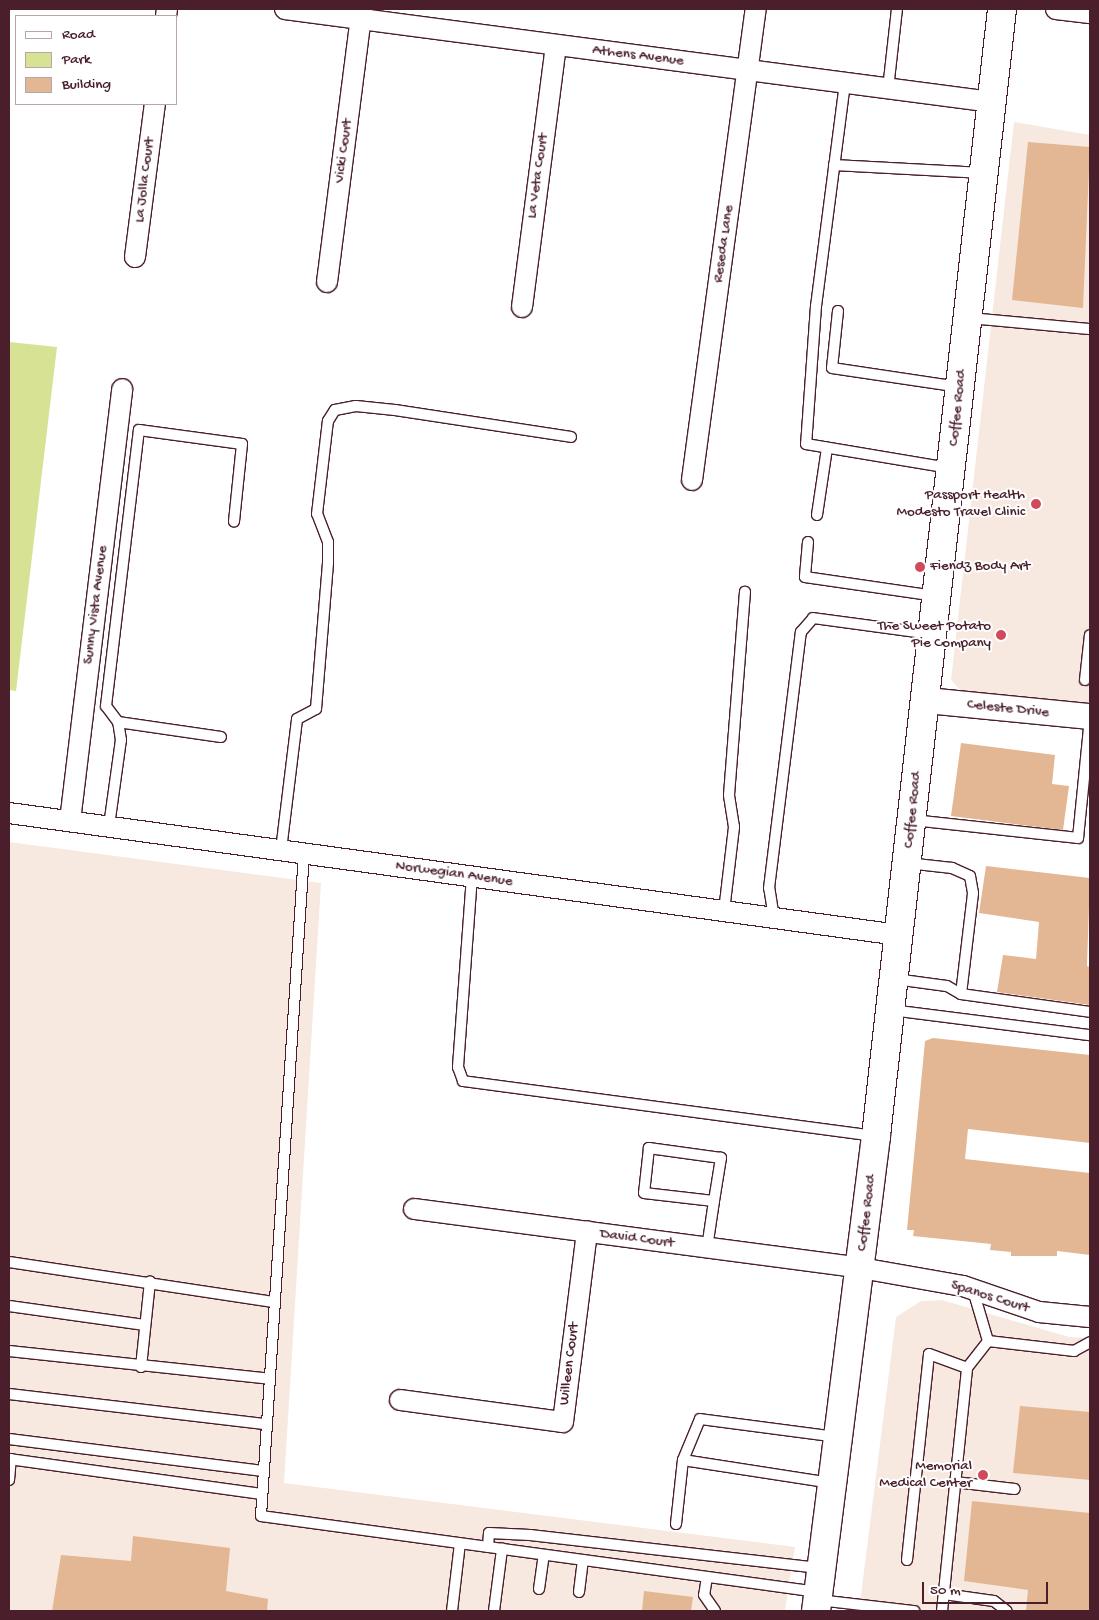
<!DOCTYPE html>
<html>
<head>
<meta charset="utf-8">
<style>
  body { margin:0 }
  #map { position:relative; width:1099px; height:1620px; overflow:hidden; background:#fff; font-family:"Gochi Hand",sans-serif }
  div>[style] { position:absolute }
  .built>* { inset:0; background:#f7e9df }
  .green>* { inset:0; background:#d7e295 }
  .building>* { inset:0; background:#e3b793 }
  .roads { filter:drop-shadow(1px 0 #4a1f2b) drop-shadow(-1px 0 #4a1f2b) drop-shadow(0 1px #4a1f2b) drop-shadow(0 -1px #4a1f2b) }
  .service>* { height:10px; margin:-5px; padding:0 5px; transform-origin:5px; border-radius:5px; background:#fff }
  .minor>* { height:20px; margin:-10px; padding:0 10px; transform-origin:10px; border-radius:10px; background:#fff }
  .tertiary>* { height:25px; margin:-12.5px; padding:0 12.5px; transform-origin:12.5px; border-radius:12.5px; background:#fff }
  .secondary>* { height:28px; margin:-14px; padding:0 14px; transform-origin:14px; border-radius:14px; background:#fff }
  .dots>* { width:14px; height:14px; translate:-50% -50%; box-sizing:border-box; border:2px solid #fff; border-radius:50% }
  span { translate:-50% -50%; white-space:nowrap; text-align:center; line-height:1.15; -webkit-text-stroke:4px #fff; paint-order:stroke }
  .street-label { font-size:15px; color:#4a1f2b }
  .poi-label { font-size:15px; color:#4a1f2b }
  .right { translate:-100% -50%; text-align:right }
  .left { translate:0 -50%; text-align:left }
  .frame { position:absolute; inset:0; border:10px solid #4a1f2b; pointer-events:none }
  .legend { position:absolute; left:15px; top:15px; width:162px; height:90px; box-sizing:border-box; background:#fff; border:1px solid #b7a5aa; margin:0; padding:6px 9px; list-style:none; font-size:15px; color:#4a1f2b }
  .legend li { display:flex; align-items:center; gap:10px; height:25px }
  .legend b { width:25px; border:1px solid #b7a5aa }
  .scale { position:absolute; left:922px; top:1582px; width:126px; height:22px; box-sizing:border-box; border:2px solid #4a1f2b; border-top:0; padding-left:6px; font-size:15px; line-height:18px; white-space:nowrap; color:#4a1f2b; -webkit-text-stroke:4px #fff; paint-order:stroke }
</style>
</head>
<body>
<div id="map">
  <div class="built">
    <i style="clip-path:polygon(1014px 122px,1090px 135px,1090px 705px,963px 693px,951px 680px)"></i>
    <i style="clip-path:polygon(9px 842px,321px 883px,284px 1483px,795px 1547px,785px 1611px,9px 1611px)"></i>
    <i style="clip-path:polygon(942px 1300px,1069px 1337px,1090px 1338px,1090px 1611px,859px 1611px,896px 1317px,921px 1301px)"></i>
  </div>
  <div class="green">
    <i style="clip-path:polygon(9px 342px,57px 347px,16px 691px,9px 690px)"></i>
  </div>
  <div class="building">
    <i style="clip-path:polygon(1028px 142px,1090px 147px,1083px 308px,1012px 300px)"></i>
    <i style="clip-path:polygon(961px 743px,1055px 755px,1052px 784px,1069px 786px,1063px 830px,951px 816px)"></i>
    <i style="clip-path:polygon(986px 866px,1090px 878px,1087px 966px,1090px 967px,1090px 1005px,997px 992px,1003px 955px,1036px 959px,1039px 922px,979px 913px)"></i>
    <i style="clip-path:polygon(933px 1038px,1090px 1055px,1090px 1143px,968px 1129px,965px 1159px,1090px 1173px,1090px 1255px,1057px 1251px,1057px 1256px,1011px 1256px,1011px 1252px,990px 1250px,991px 1244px,913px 1236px,914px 1230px,907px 1230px,925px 1041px)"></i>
    <i style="clip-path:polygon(1020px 1406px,1090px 1412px,1090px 1480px,1013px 1473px)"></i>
    <i style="clip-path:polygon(972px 1501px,1090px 1513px,1090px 1611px,1026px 1611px,1028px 1590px,964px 1581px)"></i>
    <i style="clip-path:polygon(133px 1536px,230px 1548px,226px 1591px,268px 1599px,267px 1611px,52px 1611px,61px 1555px,131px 1561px)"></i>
    <i style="clip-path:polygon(644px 1591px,693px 1597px,691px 1611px,642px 1611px)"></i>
  </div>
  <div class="roads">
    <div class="service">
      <i style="left:845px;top:83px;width:225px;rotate:97.4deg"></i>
      <i style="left:816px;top:306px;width:138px;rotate:94.1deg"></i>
      <i style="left:806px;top:444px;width:146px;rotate:9.5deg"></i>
      <i style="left:888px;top:89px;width:81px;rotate:-83.6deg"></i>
      <i style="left:834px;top:165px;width:149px;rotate:3.1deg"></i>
      <i style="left:838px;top:311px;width:57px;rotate:96deg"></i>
      <i style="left:832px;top:368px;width:128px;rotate:8.5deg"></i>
      <i style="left:969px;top:318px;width:121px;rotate:5.2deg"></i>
      <i style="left:817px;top:515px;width:68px;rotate:-81.5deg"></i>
      <i style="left:808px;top:542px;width:35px;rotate:95deg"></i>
      <i style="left:805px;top:577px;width:131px;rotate:8.3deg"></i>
      <i style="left:1085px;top:680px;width:45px;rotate:-83.7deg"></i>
      <i style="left:118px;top:722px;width:104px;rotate:8.3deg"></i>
      <i style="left:913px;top:820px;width:166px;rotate:6.2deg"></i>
      <i style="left:1078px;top:838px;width:122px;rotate:-84.3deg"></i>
      <i style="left:109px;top:826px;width:87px;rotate:-82.1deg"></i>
      <i style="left:121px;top:740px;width:18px;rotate:-99deg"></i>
      <i style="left:118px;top:722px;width:20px;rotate:-127deg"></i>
      <i style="left:106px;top:706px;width:278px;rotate:-83.2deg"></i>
      <i style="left:139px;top:430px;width:104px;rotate:7.7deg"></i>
      <i style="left:242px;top:444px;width:78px;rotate:95.9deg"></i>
      <i style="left:281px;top:850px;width:132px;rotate:-83deg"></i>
      <i style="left:297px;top:719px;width:21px;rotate:-28deg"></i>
      <i style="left:316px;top:709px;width:147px;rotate:-85.3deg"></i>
      <i style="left:328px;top:562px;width:20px;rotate:-90deg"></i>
      <i style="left:328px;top:542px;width:30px;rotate:-111deg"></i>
      <i style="left:317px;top:514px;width:94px;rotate:-83.3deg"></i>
      <i style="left:328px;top:421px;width:13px;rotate:-58deg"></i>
      <i style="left:335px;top:410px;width:21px;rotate:-11deg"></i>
      <i style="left:356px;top:406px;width:39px;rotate:6deg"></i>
      <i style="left:395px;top:410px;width:178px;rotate:8.7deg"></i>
      <i style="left:304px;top:853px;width:664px;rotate:93.71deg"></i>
      <i style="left:261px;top:1516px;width:562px;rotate:7.77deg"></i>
      <i style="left:472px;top:876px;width:192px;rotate:94.2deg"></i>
      <i style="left:458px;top:1067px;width:15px;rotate:70deg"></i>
      <i style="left:463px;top:1081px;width:416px;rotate:7.6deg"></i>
      <i style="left:724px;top:911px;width:85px;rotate:-83.2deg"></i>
      <i style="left:734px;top:827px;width:32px;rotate:-99deg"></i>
      <i style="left:729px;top:795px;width:204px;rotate:-85.5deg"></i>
      <i style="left:774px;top:918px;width:30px;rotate:-99deg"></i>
      <i style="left:769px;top:888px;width:258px;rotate:-82.9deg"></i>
      <i style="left:801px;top:632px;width:18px;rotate:-49deg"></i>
      <i style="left:813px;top:618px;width:120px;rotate:7.7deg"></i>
      <i style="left:895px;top:979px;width:52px;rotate:7.7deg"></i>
      <i style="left:947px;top:986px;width:16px;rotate:30deg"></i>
      <i style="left:961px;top:994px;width:102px;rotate:-83.2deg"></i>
      <i style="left:973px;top:893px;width:17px;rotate:-100deg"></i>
      <i style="left:970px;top:876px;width:20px;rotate:-156deg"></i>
      <i style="left:952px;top:868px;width:45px;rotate:-173.7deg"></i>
      <i style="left:961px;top:994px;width:130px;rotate:7.9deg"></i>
      <i style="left:891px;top:1010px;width:201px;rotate:7.2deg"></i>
      <i style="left:707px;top:1248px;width:48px;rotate:-81.5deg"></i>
      <i style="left:714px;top:1201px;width:44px;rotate:-80.8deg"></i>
      <i style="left:721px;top:1158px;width:73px;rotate:-172.1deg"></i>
      <i style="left:649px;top:1148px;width:45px;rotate:96.3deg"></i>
      <i style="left:644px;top:1193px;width:70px;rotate:6.5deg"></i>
      <i style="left:9px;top:1262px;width:269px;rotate:8.6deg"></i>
      <i style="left:973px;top:1290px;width:53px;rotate:73.6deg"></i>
      <i style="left:9px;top:1306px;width:137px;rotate:8deg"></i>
      <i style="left:988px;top:1341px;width:87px;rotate:6.6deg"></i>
      <i style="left:1074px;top:1351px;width:18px;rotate:-29deg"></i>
      <i style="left:9px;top:1351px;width:262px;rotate:6.1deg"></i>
      <i style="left:141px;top:1367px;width:86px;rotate:-84deg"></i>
      <i style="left:9px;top:1394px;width:259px;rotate:6.7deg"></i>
      <i style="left:9px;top:1439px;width:256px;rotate:7.2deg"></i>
      <i style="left:9px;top:1459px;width:255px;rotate:7.9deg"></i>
      <i style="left:683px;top:1460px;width:151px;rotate:8.8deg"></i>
      <i style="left:9px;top:1480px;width:21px;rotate:-85deg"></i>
      <i style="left:955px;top:1482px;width:60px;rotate:6.7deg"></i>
      <i style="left:676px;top:1524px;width:64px;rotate:-83.8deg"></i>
      <i style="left:683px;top:1460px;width:44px;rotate:-67.5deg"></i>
      <i style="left:700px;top:1419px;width:138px;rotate:7.5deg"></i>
      <i style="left:488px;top:1547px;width:14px;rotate:-86deg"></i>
      <i style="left:489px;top:1533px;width:41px;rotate:2.8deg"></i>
      <i style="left:530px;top:1535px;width:293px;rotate:6.5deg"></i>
      <i style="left:907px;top:1560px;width:207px;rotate:-83.9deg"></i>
      <i style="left:929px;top:1354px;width:40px;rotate:20.2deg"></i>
      <i style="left:707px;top:1577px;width:18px;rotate:99deg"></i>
      <i style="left:704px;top:1595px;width:19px;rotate:55deg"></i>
      <i style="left:539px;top:1589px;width:34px;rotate:-82deg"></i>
      <i style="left:579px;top:1592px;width:32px;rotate:-83deg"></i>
      <i style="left:944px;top:1594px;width:50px;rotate:8deg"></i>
      <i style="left:994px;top:1601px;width:16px;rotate:38deg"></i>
      <i style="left:819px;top:1600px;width:96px;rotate:6.6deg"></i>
      <i style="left:452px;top:1611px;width:68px;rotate:-83.3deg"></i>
      <i style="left:494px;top:1611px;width:63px;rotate:-82.6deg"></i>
      <i style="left:942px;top:1611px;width:244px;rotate:-84.1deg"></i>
      <i style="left:967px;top:1368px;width:34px;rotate:-52deg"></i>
    </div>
    <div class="minor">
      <i style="left:285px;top:9px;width:712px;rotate:7.5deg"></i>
      <i style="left:1056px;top:9px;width:34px;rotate:7deg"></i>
      <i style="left:166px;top:16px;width:7px;rotate:-82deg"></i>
      <i style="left:135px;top:257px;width:154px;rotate:-82.6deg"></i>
      <i style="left:327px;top:282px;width:275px;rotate:-82.7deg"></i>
      <i style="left:522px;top:307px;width:264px;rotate:-82.6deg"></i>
      <i style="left:692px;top:480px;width:475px;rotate:-82.3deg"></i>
      <i style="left:9px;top:813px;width:898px;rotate:7.81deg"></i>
      <i style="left:70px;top:821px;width:435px;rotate:-83.1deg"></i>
      <i style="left:414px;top:1209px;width:451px;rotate:7.5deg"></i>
      <i style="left:861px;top:1268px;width:104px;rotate:10deg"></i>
      <i style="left:963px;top:1286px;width:80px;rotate:18.9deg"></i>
      <i style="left:1039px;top:1312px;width:51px;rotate:5.6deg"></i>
      <i style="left:400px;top:1400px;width:164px;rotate:7.7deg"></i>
      <i style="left:563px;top:1422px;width:192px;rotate:-82.8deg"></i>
    </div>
    <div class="tertiary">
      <i style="left:926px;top:700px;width:165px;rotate:5.6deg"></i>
    </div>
    <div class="secondary">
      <i style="left:816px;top:1611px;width:479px;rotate:-82.8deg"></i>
      <i style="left:876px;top:1136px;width:1134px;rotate:-83.62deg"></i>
    </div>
  </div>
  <div class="dots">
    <i style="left:1036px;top:504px;background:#d1495b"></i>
    <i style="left:920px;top:567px;background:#d1495b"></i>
    <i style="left:1001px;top:635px;background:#d1495b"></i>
    <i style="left:983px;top:1475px;background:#d1495b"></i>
  </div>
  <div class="street-label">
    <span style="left:638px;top:56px;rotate:7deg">Athens Avenue</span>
    <span style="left:344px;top:151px;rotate:-83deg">Vicki Court</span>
    <span style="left:538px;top:176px;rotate:-82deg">La Veta Court</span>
    <span style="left:145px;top:180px;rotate:-83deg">La Jolla Court</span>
    <span style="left:724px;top:244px;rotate:-82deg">Reseda Lane</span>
    <span style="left:958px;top:408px;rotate:-84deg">Coffee Road</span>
    <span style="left:96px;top:605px;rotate:-83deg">Sunny Vista Avenue</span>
    <span style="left:1008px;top:709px;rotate:6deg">Celeste Drive</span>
    <span style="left:913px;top:810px;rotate:-84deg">Coffee Road</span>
    <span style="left:454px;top:874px;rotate:8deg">Norwegian Avenue</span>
    <span style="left:867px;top:1213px;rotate:-83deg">Coffee Road</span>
    <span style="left:637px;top:1239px;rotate:7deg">David Court</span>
    <span style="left:990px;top:1297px;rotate:17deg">Spanos Court</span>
    <span style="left:570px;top:1364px;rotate:-83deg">Willeen Court</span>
  </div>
  <div class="poi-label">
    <span class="right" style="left:1025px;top:504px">Passport Health<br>Modesto Travel Clinic</span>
    <span class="left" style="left:930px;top:567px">Fiendz Body Art</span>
    <span class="right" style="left:991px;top:635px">The Sweet Potato<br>Pie Company</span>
    <span class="right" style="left:972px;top:1475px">Memorial<br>Medical Center</span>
  </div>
  <div class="frame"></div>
  <ul class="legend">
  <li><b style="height:6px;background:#fff"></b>Road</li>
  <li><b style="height:14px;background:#d7e295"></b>Park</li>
  <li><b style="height:14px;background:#e3b793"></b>Building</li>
  </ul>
  <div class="scale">50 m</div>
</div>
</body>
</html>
